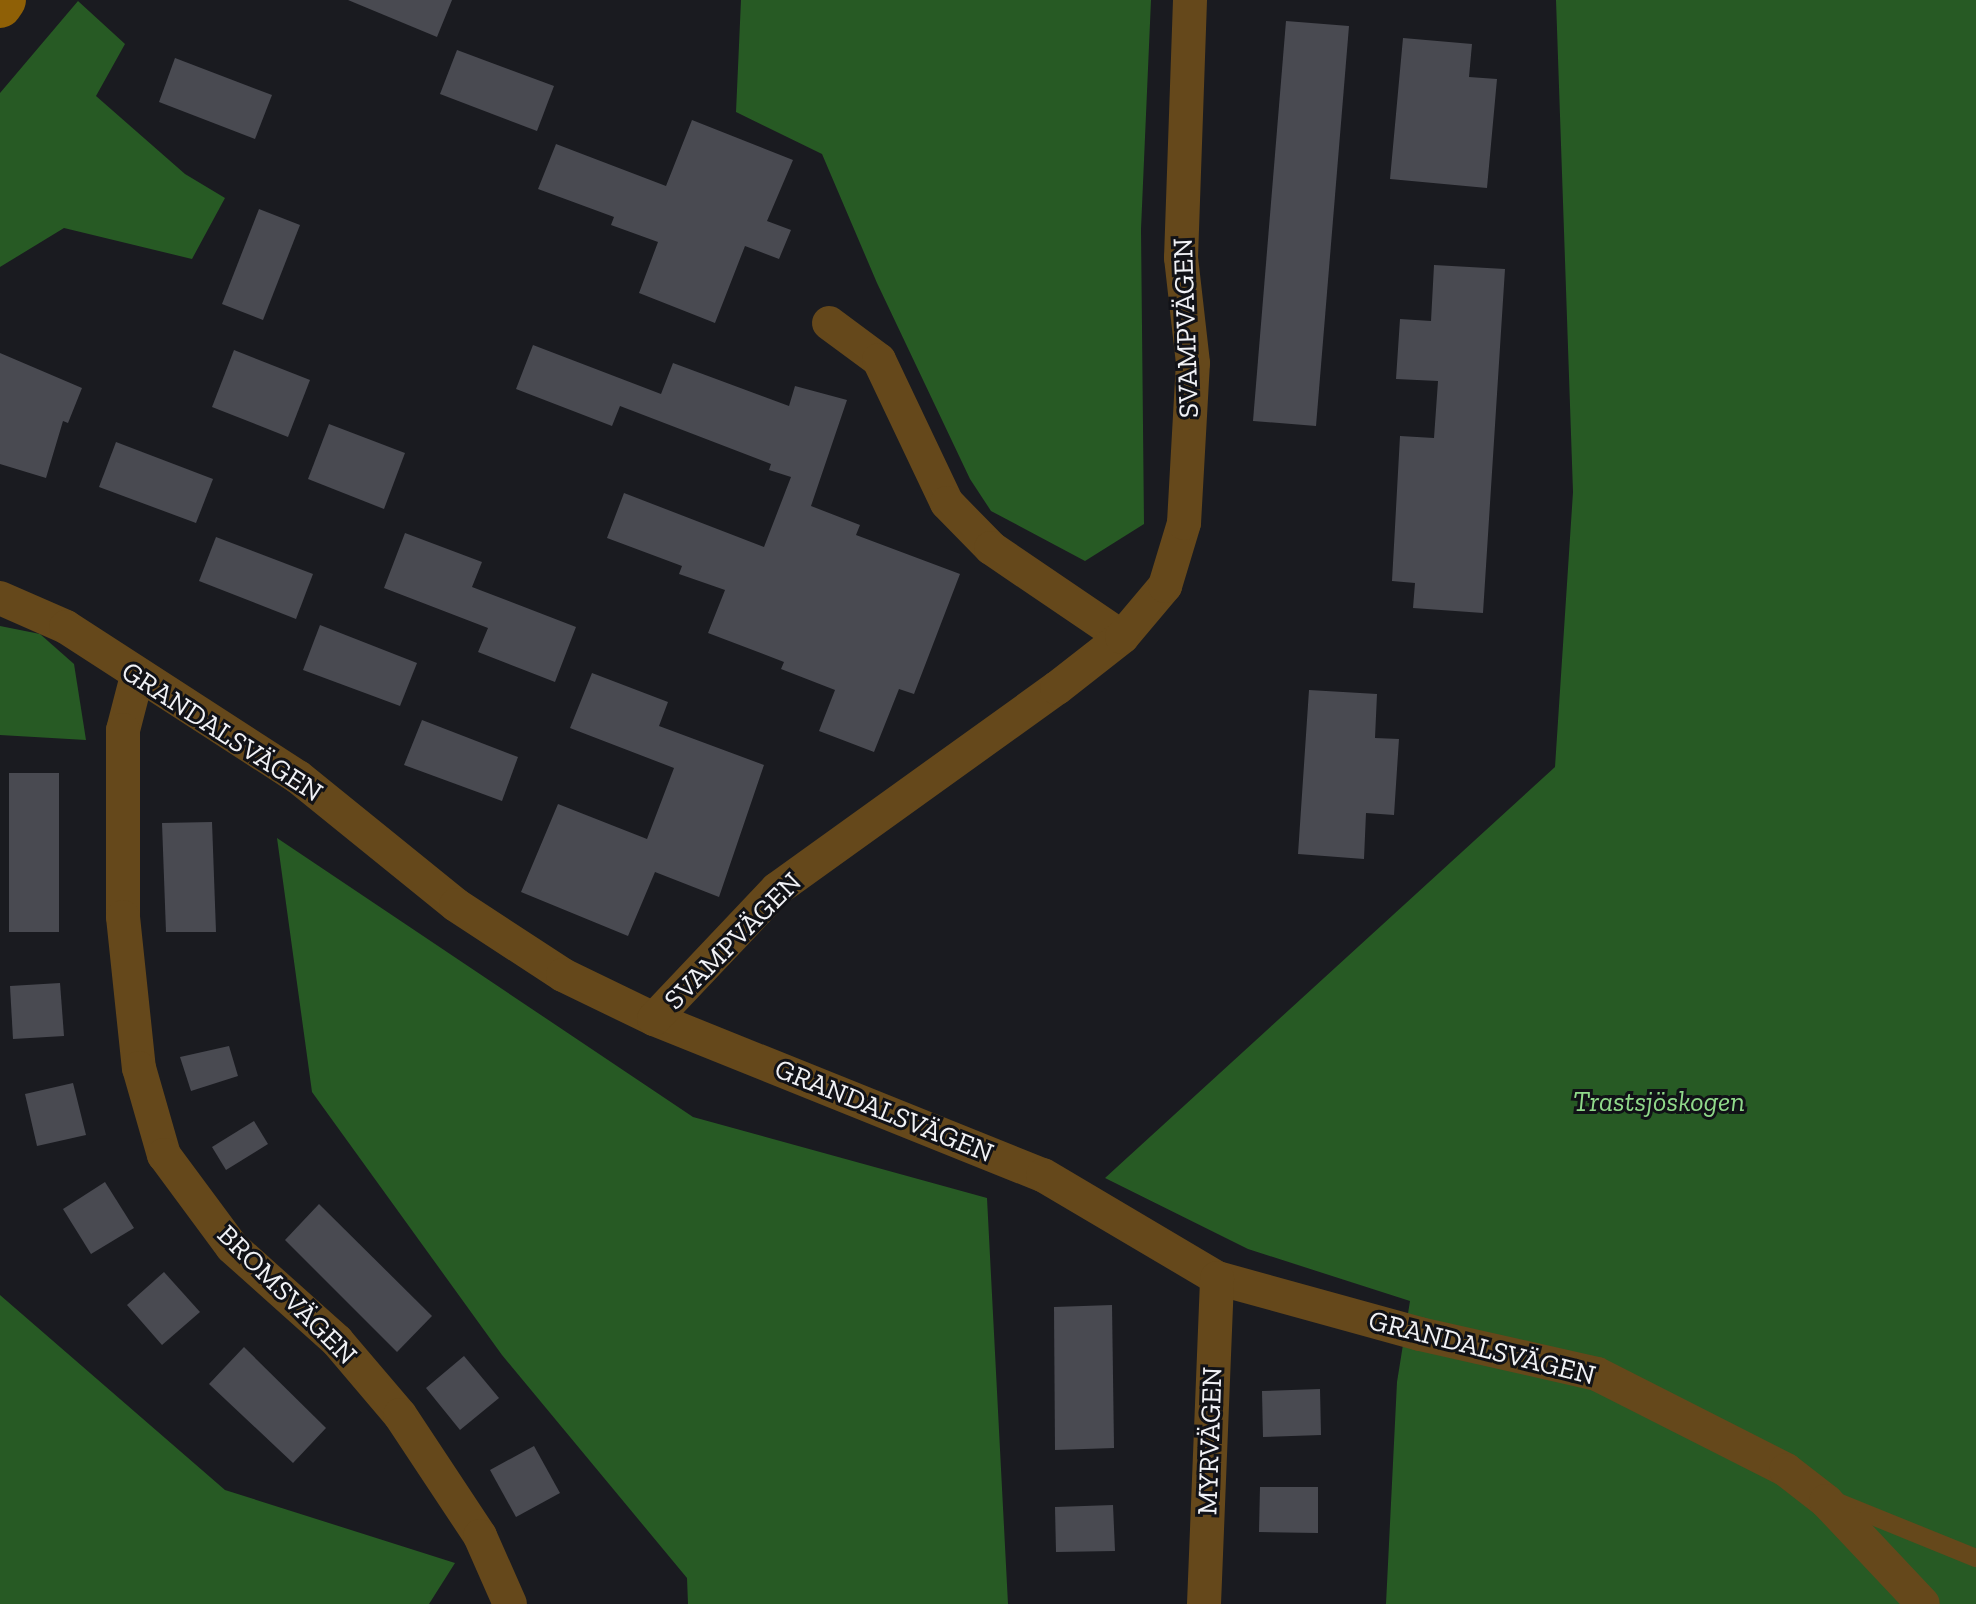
<!DOCTYPE html>
<html>
<head>
<meta charset="utf-8">
<style>
  body { margin:0 }
  #map { position:relative; width:1976px; height:1604px; overflow:hidden; background:#1a1b20; font-family:"Zilla Slab",serif }
  div>[style] { position:absolute }
  .forest>* { inset:0; background:#275a24 }
  .building>* { inset:0; background:#494a51 }
  .service>* { height:18px; margin:-9px; padding:0 9px; transform-origin:9px; border-radius:9px; background:#65481b }
  .minor>* { height:34px; margin:-17px; padding:0 17px; transform-origin:17px; border-radius:17px; background:#65481b }
  .secondary>* { height:44px; margin:-22px; padding:0 22px; transform-origin:22px; border-radius:22px; background:#8f6006 }
  span { translate:-50% -50%; white-space:nowrap; text-align:center; line-height:1.15; -webkit-text-stroke:6px #111217; paint-order:stroke }
  .street-label { font-size:28px; color:#f0f1f5 }
  .park-label { font-size:28px; color:#90d98a; font-style:italic }
</style>
</head>
<body>
<div id="map">
  <div class="forest">
    <i style="clip-path:polygon(741px 0,1151px 0,1141px 229px,1144px 524px,1085px 561px,991px 511px,970px 479px,877px 283px,822px 154px,736px 112px)"></i>
    <i style="clip-path:polygon(1556px 0,1976px 0,1976px 1604px,1386px 1604px,1397px 1382px,1410px 1301px,1248px 1249px,1105px 1178px,1555px 767px,1573px 492px)"></i>
    <i style="clip-path:polygon(78px 1px,125px 44px,96px 96px,185px 174px,225px 198px,192px 259px,64px 228px,0 267px,0 93px)"></i>
    <i style="clip-path:polygon(0 626px,40px 634px,74px 664px,86px 740px,0 735px)"></i>
    <i style="clip-path:polygon(277px 838px,693px 1117px,987px 1198px,1008px 1604px,688px 1604px,687px 1578px,502px 1355px,312px 1092px)"></i>
    <i style="clip-path:polygon(0 1295px,225px 1490px,455px 1563px,429px 1604px,0 1604px)"></i>
  </div>
  <div class="building">
    <i style="clip-path:polygon(348px 0,452px 0,437px 37px)"></i>
    <i style="clip-path:polygon(1286px 21px,1349px 26px,1316px 426px,1253px 421px)"></i>
    <i style="clip-path:polygon(1403px 38px,1472px 44px,1469px 77px,1497px 79px,1487px 188px,1390px 179px)"></i>
    <i style="clip-path:polygon(457px 50px,554px 86px,537px 131px,440px 94px)"></i>
    <i style="clip-path:polygon(175px 58px,272px 95px,255px 139px,159px 102px)"></i>
    <i style="clip-path:polygon(692px 120px,793px 160px,767px 221px,791px 230px,779px 259px,745px 246px,715px 323px,639px 293px,658px 242px,611px 225px,614px 217px,538px 189px,556px 144px,666px 186px)"></i>
    <i style="clip-path:polygon(259px 209px,300px 225px,263px 320px,222px 304px)"></i>
    <i style="clip-path:polygon(1434px 265px,1505px 269px,1483px 613px,1413px 608px,1415px 583px,1392px 581px,1400px 436px,1434px 438px,1438px 381px,1396px 379px,1400px 319px,1431px 321px)"></i>
    <i style="clip-path:polygon(533px 345px,661px 394px,673px 363px,789px 406px,795px 386px,847px 400px,811px 506px,860px 525px,856px 535px,960px 574px,914px 694px,899px 689px,874px 752px,819px 731px,835px 690px,781px 669px,784px 662px,708px 633px,725px 590px,679px 574px,682px 566px,607px 538px,624px 493px,764px 547px,791px 477px,769px 470px,771px 464px,620px 406px,612px 426px,516px 389px)"></i>
    <i style="clip-path:polygon(234px 350px,310px 380px,288px 437px,212px 407px)"></i>
    <i style="clip-path:polygon(0 353px,82px 388px,68px 423px,63px 421px,46px 478px,0 464px)"></i>
    <i style="clip-path:polygon(329px 424px,405px 453px,384px 509px,308px 479px)"></i>
    <i style="clip-path:polygon(116px 442px,213px 479px,196px 523px,99px 487px)"></i>
    <i style="clip-path:polygon(405px 533px,482px 562px,472px 587px,576px 627px,555px 682px,478px 652px,488px 628px,384px 588px)"></i>
    <i style="clip-path:polygon(216px 537px,313px 574px,296px 619px,199px 581px)"></i>
    <i style="clip-path:polygon(320px 625px,417px 663px,400px 706px,303px 670px)"></i>
    <i style="clip-path:polygon(592px 673px,668px 702px,659px 726px,764px 765px,719px 897px,655px 872px,628px 936px,521px 892px,558px 804px,647px 839px,674px 768px,570px 728px)"></i>
    <i style="clip-path:polygon(1309px 690px,1377px 694px,1375px 738px,1399px 739px,1394px 815px,1366px 813px,1364px 859px,1298px 854px)"></i>
    <i style="clip-path:polygon(422px 720px,518px 757px,502px 801px,404px 765px)"></i>
    <i style="clip-path:polygon(9px 773px,59px 773px,59px 932px,9px 932px)"></i>
    <i style="clip-path:polygon(212px 822px,216px 932px,166px 932px,162px 823px)"></i>
    <i style="clip-path:polygon(60px 983px,64px 1036px,13px 1039px,10px 986px)"></i>
    <i style="clip-path:polygon(229px 1046px,238px 1076px,191px 1091px,180px 1057px)"></i>
    <i style="clip-path:polygon(73px 1083px,86px 1135px,37px 1146px,25px 1094px)"></i>
    <i style="clip-path:polygon(254px 1121px,268px 1144px,226px 1170px,212px 1147px)"></i>
    <i style="clip-path:polygon(105px 1182px,134px 1228px,91px 1254px,63px 1209px)"></i>
    <i style="clip-path:polygon(319px 1204px,432px 1316px,397px 1352px,285px 1240px)"></i>
    <i style="clip-path:polygon(164px 1272px,200px 1312px,162px 1345px,127px 1305px)"></i>
    <i style="clip-path:polygon(1112px 1305px,1114px 1448px,1055px 1450px,1054px 1307px)"></i>
    <i style="clip-path:polygon(244px 1347px,326px 1428px,293px 1463px,209px 1384px)"></i>
    <i style="clip-path:polygon(464px 1356px,499px 1398px,460px 1430px,426px 1388px)"></i>
    <i style="clip-path:polygon(1320px 1389px,1321px 1435px,1263px 1437px,1262px 1391px)"></i>
    <i style="clip-path:polygon(534px 1446px,560px 1493px,516px 1517px,490px 1470px)"></i>
    <i style="clip-path:polygon(1260px 1487px,1318px 1487px,1318px 1533px,1259px 1532px)"></i>
    <i style="clip-path:polygon(1113px 1505px,1115px 1551px,1056px 1552px,1055px 1507px)"></i>
  </div>
  <div class="service">
    <i style="left:1838px;top:1502px;width:149px;rotate:22.1deg"></i>
  </div>
  <div class="minor">
    <i style="left:829px;top:323px;width:62px;rotate:36.5deg"></i>
    <i style="left:879px;top:360px;width:158px;rotate:64.6deg"></i>
    <i style="left:947px;top:503px;width:63px;rotate:45.6deg"></i>
    <i style="left:991px;top:548px;width:158px;rotate:34.2deg"></i>
    <i style="left:0;top:598px;width:72px;rotate:23.7deg"></i>
    <i style="left:66px;top:627px;width:276px;rotate:32.9deg"></i>
    <i style="left:298px;top:777px;width:203px;rotate:39deg"></i>
    <i style="left:456px;top:905px;width:128px;rotate:33.2deg"></i>
    <i style="left:563px;top:975px;width:101px;rotate:25.8deg"></i>
    <i style="left:654px;top:1019px;width:419px;rotate:21.9deg"></i>
    <i style="left:1043px;top:1175px;width:202px;rotate:30.6deg"></i>
    <i style="left:1217px;top:1278px;width:211px;rotate:15.4deg"></i>
    <i style="left:1420px;top:1334px;width:181px;rotate:12.7deg"></i>
    <i style="left:1597px;top:1374px;width:212px;rotate:26.9deg"></i>
    <i style="left:1786px;top:1470px;width:51px;rotate:37.8deg"></i>
    <i style="left:1826px;top:1501px;width:141px;rotate:46.7deg"></i>
    <i style="left:137px;top:676px;width:56px;rotate:104.5deg"></i>
    <i style="left:123px;top:730px;width:187px;rotate:90deg"></i>
    <i style="left:123px;top:917px;width:152px;rotate:84deg"></i>
    <i style="left:139px;top:1068px;width:91px;rotate:74deg"></i>
    <i style="left:164px;top:1155px;width:114px;rotate:53.5deg"></i>
    <i style="left:232px;top:1247px;width:141px;rotate:41.8deg"></i>
    <i style="left:337px;top:1341px;width:97px;rotate:49.6deg"></i>
    <i style="left:400px;top:1415px;width:145px;rotate:56.5deg"></i>
    <i style="left:480px;top:1536px;width:74px;rotate:66.2deg"></i>
    <i style="left:654px;top:1019px;width:179px;rotate:-46.6deg"></i>
    <i style="left:777px;top:889px;width:345px;rotate:-35.7deg"></i>
    <i style="left:1057px;top:688px;width:83px;rotate:-38.1deg"></i>
    <i style="left:1122px;top:637px;width:67px;rotate:-49.9deg"></i>
    <i style="left:1165px;top:586px;width:66px;rotate:-73.2deg"></i>
    <i style="left:1184px;top:523px;width:160px;rotate:-86.8deg"></i>
    <i style="left:1193px;top:363px;width:106px;rotate:-96.5deg"></i>
    <i style="left:1181px;top:258px;width:258px;rotate:-88deg"></i>
    <i style="left:1204px;top:1604px;width:326px;rotate:-87.7deg"></i>
  </div>
  <div class="secondary">
    <i style="left:0;top:6px;width:7px;rotate:-56deg"></i>
  </div>
  <div class="street-label">
    <span style="left:1186px;top:328px;rotate:-92deg">SVAMPVÄGEN</span>
    <span style="left:222px;top:732px;rotate:33deg">GRANDALSVÄGEN</span>
    <span style="left:733px;top:941px;rotate:-45deg">SVAMPVÄGEN</span>
    <span style="left:884px;top:1111px;rotate:22deg">GRANDALSVÄGEN</span>
    <span style="left:287px;top:1295px;rotate:45deg">BROMSVÄGEN</span>
    <span style="left:1482px;top:1348px;rotate:14deg">GRANDALSVÄGEN</span>
    <span style="left:1210px;top:1441px;rotate:-88deg">MYRVÄGEN</span>
  </div>
  <div class="park-label">
    <span style="left:1659px;top:1102px">Trastsjöskogen</span>
  </div>
</div>
</body>
</html>
